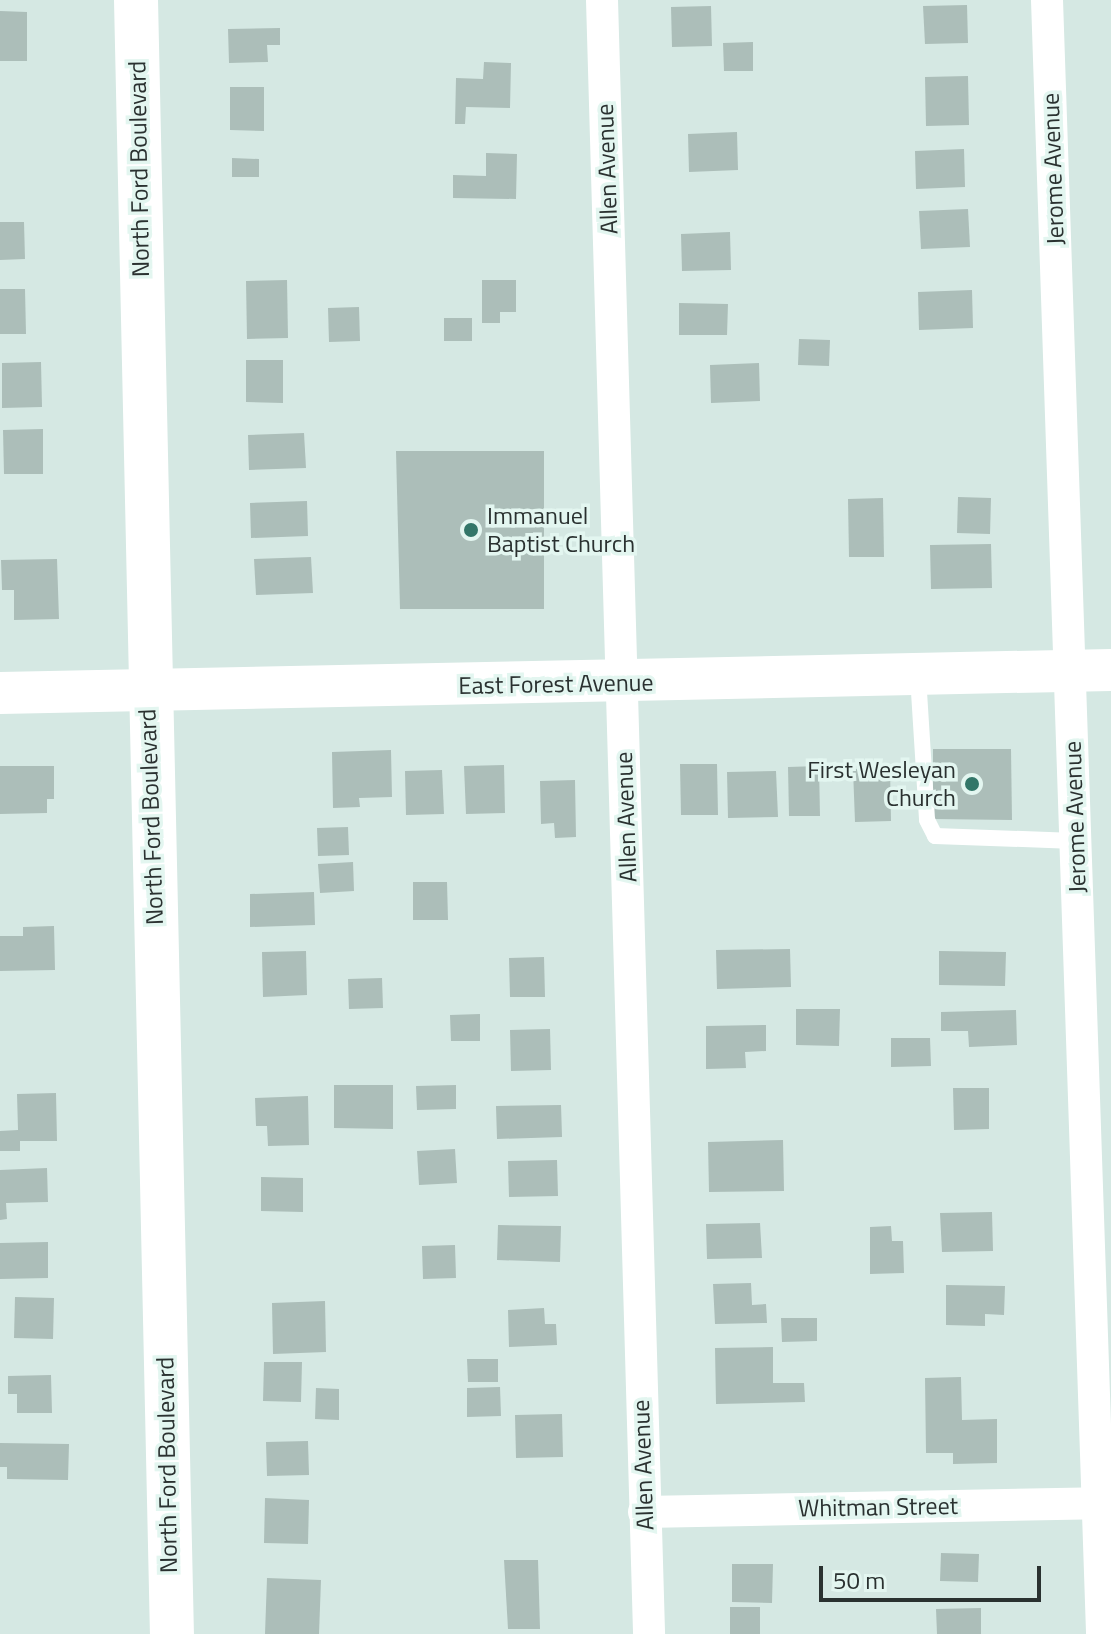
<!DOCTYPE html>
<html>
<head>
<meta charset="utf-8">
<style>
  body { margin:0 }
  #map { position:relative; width:1111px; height:1634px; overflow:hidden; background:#d5e8e3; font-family:"Titillium Web",sans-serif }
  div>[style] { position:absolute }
  .building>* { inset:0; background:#acbeb9 }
  .service>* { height:16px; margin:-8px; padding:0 8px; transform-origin:8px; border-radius:8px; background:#fff }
  .minor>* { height:32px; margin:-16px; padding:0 16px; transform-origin:16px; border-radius:16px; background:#fff }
  .tertiary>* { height:42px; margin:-21px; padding:0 21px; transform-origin:21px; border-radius:21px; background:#fff }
  .secondary>* { height:44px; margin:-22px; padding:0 22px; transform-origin:22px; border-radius:22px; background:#fff }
  .dots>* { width:22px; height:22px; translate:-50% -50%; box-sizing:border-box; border:4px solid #e3f6f0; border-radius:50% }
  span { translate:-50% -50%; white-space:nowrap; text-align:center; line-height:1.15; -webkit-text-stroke:7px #e3f6f0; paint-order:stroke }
  .street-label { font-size:24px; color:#2a3130 }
  .poi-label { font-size:24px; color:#2a3130 }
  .left { translate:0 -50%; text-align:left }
  .right { translate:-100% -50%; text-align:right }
  .scale { position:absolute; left:819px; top:1566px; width:222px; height:36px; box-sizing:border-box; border:4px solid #2a3130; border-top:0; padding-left:10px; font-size:24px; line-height:28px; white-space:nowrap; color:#2a3130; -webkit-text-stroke:6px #e3f6f0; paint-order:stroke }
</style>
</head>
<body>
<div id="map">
  <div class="building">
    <i style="clip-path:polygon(967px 5px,968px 43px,925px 44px,923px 6px)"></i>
    <i style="clip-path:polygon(711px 6px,712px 46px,672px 47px,671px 7px)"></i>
    <i style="clip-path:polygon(0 11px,27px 12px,27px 61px,0 61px)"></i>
    <i style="clip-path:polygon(280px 28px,280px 45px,267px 45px,268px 62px,229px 63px,228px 29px)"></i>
    <i style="clip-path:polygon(753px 42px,753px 71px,724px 71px,723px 43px)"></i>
    <i style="clip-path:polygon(484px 62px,511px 63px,510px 108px,466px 107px,465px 124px,455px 124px,456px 78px,483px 79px)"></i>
    <i style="clip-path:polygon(968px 76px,969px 125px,926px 126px,925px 77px)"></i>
    <i style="clip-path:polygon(230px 87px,264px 87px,264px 131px,230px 130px)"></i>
    <i style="clip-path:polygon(737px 132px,738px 170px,689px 172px,688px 134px)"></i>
    <i style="clip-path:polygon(964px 149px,965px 187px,916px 189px,915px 151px)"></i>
    <i style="clip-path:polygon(486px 153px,517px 154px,516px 199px,453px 198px,453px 175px,486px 176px)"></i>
    <i style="clip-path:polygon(232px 158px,259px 159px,259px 177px,232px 177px)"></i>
    <i style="clip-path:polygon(968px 209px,970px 247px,921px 249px,919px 211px)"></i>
    <i style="clip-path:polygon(0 222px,24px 222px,25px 259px,0 260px)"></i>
    <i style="clip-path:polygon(730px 232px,731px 270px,682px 271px,681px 234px)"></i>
    <i style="clip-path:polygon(287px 280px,288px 338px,247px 339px,246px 281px)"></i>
    <i style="clip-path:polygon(482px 280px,516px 280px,516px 312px,500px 312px,500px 323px,482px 323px)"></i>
    <i style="clip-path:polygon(0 289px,25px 289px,26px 334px,0 334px)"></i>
    <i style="clip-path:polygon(972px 290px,973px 328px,919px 330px,918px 292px)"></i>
    <i style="clip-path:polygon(679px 303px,728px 304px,727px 335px,679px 335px)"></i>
    <i style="clip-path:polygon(359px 307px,360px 341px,329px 342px,328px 308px)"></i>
    <i style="clip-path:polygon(444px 318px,472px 318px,472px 341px,444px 341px)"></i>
    <i style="clip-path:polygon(799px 339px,830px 340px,829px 366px,798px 365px)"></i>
    <i style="clip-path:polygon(246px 360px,283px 360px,283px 403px,246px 402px)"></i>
    <i style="clip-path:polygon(41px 362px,42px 407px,2px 408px,2px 363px)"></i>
    <i style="clip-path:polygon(759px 363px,760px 401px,711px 403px,710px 365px)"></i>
    <i style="clip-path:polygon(43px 429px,43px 474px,4px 474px,3px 430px)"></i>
    <i style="clip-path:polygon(304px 433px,306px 468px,249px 470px,248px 435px)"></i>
    <i style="clip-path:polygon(396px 451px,544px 451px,544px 609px,400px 609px)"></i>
    <i style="clip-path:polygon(958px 497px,991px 498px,990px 534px,957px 533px)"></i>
    <i style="clip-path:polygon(883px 498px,884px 557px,849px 557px,848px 499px)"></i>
    <i style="clip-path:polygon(307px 501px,308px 536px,251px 538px,250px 503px)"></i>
    <i style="clip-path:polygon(991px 544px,992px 588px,931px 589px,930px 545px)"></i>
    <i style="clip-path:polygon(311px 557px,313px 593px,256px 595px,254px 559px)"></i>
    <i style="clip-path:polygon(57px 559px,59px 619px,14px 620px,14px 590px,2px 590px,1px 560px)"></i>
    <i style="clip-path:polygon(933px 749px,1011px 749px,1012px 820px,933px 819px)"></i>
    <i style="clip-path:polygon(391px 750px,392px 797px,359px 798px,360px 807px,333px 808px,332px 752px)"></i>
    <i style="clip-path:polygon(680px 764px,717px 764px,718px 815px,681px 815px)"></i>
    <i style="clip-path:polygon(504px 765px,505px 813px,466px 814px,464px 766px)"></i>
    <i style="clip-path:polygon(0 766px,54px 766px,54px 799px,47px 799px,47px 813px,0 814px)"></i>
    <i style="clip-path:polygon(819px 766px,820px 816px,789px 816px,788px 767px)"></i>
    <i style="clip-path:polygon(890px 768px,891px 821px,855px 822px,853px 769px)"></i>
    <i style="clip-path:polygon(442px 770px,444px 814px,406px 815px,405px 771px)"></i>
    <i style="clip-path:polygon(776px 771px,778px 817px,728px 818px,727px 772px)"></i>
    <i style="clip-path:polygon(575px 780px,576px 837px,555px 838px,554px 823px,541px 824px,540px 781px)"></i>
    <i style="clip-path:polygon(348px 827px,349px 855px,318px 856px,317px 828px)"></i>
    <i style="clip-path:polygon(353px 862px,354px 891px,320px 893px,318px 864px)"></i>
    <i style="clip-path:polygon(413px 882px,447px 882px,448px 920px,413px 920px)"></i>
    <i style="clip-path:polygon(314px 892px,315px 925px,250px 927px,250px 894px)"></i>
    <i style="clip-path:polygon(54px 926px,55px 970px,0 971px,0 936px,23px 936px,23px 927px)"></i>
    <i style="clip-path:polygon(790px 949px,791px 987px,717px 989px,716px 950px)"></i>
    <i style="clip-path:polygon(306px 951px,307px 995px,263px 997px,262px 952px)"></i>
    <i style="clip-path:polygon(939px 951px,1006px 952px,1005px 986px,939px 985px)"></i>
    <i style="clip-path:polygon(544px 957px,545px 997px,510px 997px,509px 958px)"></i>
    <i style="clip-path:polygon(382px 978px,383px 1008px,349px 1009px,348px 979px)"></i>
    <i style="clip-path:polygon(796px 1009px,840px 1009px,839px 1046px,796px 1045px)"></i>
    <i style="clip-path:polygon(1016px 1010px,1017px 1045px,969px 1047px,968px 1031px,941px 1031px,941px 1012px)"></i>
    <i style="clip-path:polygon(480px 1014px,480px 1041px,451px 1041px,450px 1015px)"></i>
    <i style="clip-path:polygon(766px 1025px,766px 1051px,745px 1052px,746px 1068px,706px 1069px,706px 1026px)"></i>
    <i style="clip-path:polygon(550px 1029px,551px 1070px,511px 1071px,510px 1030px)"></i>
    <i style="clip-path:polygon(891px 1038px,930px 1038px,931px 1066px,891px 1067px)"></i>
    <i style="clip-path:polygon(334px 1085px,393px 1085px,393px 1129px,334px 1128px)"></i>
    <i style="clip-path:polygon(456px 1085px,456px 1109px,417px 1110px,416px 1086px)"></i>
    <i style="clip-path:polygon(953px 1088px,989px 1088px,989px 1129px,954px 1130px)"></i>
    <i style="clip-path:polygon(56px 1093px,57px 1141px,20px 1141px,20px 1151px,0 1151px,0 1131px,18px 1130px,17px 1094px)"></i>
    <i style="clip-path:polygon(308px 1096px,309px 1145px,268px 1146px,267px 1126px,256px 1126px,255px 1098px)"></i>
    <i style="clip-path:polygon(561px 1105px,562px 1137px,497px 1139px,496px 1106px)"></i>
    <i style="clip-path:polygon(783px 1140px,784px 1191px,709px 1192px,708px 1142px)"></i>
    <i style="clip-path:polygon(455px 1149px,457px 1183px,419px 1185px,417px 1151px)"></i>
    <i style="clip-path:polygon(557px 1160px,558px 1196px,509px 1197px,508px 1161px)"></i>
    <i style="clip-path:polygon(47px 1168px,48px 1202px,6px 1203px,7px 1219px,0 1220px,0 1170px)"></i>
    <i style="clip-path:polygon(261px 1177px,303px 1178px,303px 1212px,261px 1211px)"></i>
    <i style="clip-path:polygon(992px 1212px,993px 1251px,942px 1252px,940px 1213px)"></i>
    <i style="clip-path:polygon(760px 1223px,762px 1258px,707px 1259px,706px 1224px)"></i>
    <i style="clip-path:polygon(498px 1225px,561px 1226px,560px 1262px,497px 1260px)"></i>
    <i style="clip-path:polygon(891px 1226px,892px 1241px,903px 1241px,904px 1273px,870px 1274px,870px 1227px)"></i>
    <i style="clip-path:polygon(48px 1242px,48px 1278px,0 1279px,0 1243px)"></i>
    <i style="clip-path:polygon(455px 1245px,456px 1278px,423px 1279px,422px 1246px)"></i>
    <i style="clip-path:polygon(751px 1283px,752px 1305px,766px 1304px,767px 1323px,715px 1324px,713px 1284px)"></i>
    <i style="clip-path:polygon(946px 1285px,1005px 1286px,1004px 1315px,985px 1314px,985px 1326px,946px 1325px)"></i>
    <i style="clip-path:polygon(15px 1297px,54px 1298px,53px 1339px,14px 1338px)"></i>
    <i style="clip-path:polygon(325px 1301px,326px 1352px,273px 1354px,272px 1303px)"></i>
    <i style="clip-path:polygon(544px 1308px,545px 1324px,556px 1324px,557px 1345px,509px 1347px,508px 1310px)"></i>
    <i style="clip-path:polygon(781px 1318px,817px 1318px,817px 1341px,782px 1342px)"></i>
    <i style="clip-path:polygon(773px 1347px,773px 1383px,804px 1383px,805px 1402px,716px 1404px,715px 1348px)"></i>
    <i style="clip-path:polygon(467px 1359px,498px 1359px,498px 1382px,468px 1382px)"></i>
    <i style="clip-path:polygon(264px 1362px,302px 1362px,301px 1402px,263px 1401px)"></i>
    <i style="clip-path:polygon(51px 1375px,52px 1413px,17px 1413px,17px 1394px,8px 1394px,8px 1376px)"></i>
    <i style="clip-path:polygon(961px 1377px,962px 1420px,997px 1419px,997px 1463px,953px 1464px,953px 1453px,926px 1453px,925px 1378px)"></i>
    <i style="clip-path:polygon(500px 1387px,501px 1416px,467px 1417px,467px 1388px)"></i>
    <i style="clip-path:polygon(316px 1388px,339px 1389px,339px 1420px,315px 1419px)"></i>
    <i style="clip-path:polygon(562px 1414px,563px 1457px,516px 1458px,515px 1415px)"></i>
    <i style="clip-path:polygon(308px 1441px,309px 1475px,267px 1476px,266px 1442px)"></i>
    <i style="clip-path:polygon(0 1443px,69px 1444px,68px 1480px,7px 1479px,7px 1467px,0 1467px)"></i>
    <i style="clip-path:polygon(265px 1498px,309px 1500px,308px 1544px,264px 1543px)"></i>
    <i style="clip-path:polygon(941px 1553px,979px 1554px,978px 1582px,940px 1581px)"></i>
    <i style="clip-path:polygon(504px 1560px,538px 1560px,540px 1629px,508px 1629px)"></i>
    <i style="clip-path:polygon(732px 1564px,773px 1564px,772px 1603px,732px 1602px)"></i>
    <i style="clip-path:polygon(267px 1578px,321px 1580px,319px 1634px,265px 1634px)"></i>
    <i style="clip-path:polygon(730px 1607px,760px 1607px,760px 1634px,730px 1634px)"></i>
    <i style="clip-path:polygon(981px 1608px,981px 1634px,937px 1634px,936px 1609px)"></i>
  </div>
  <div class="service">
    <i style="left:918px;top:676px;width:144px;rotate:86.4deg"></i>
    <i style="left:927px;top:820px;width:18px;rotate:63deg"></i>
    <i style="left:935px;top:836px;width:140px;rotate:2deg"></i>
  </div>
  <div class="minor">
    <i style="left:602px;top:0;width:1635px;rotate:88.35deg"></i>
    <i style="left:1047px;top:0;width:1635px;rotate:88.07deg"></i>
    <i style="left:644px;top:1512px;width:467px;rotate:-1.1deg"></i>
  </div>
  <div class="tertiary">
    <i style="left:0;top:693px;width:1111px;rotate:-1.19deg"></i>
  </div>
  <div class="secondary">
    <i style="left:136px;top:0;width:1634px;rotate:88.74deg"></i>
  </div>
  <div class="dots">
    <i style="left:471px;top:530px;background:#327668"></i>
    <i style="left:972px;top:784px;background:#327668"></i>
  </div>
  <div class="street-label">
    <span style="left:139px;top:169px;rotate:-91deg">North Ford Boulevard</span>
    <span style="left:607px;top:169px;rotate:-92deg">Allen Avenue</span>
    <span style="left:1053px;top:169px;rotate:-92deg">Jerome Avenue</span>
    <span style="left:556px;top:684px;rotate:-1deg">East Forest Avenue</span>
    <span style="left:151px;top:817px;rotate:-92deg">North Ford Boulevard</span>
    <span style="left:626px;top:817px;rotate:-92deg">Allen Avenue</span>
    <span style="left:1075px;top:817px;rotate:-92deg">Jerome Avenue</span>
    <span style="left:167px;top:1465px;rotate:-91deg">North Ford Boulevard</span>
    <span style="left:643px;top:1465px;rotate:-92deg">Allen Avenue</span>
    <span style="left:878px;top:1507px;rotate:-1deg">Whitman Street</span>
  </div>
  <div class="poi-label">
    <span class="left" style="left:487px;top:530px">Immanuel<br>Baptist Church</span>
    <span class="right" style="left:956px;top:784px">First Wesleyan<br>Church</span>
  </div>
  <div class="scale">50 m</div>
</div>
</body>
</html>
